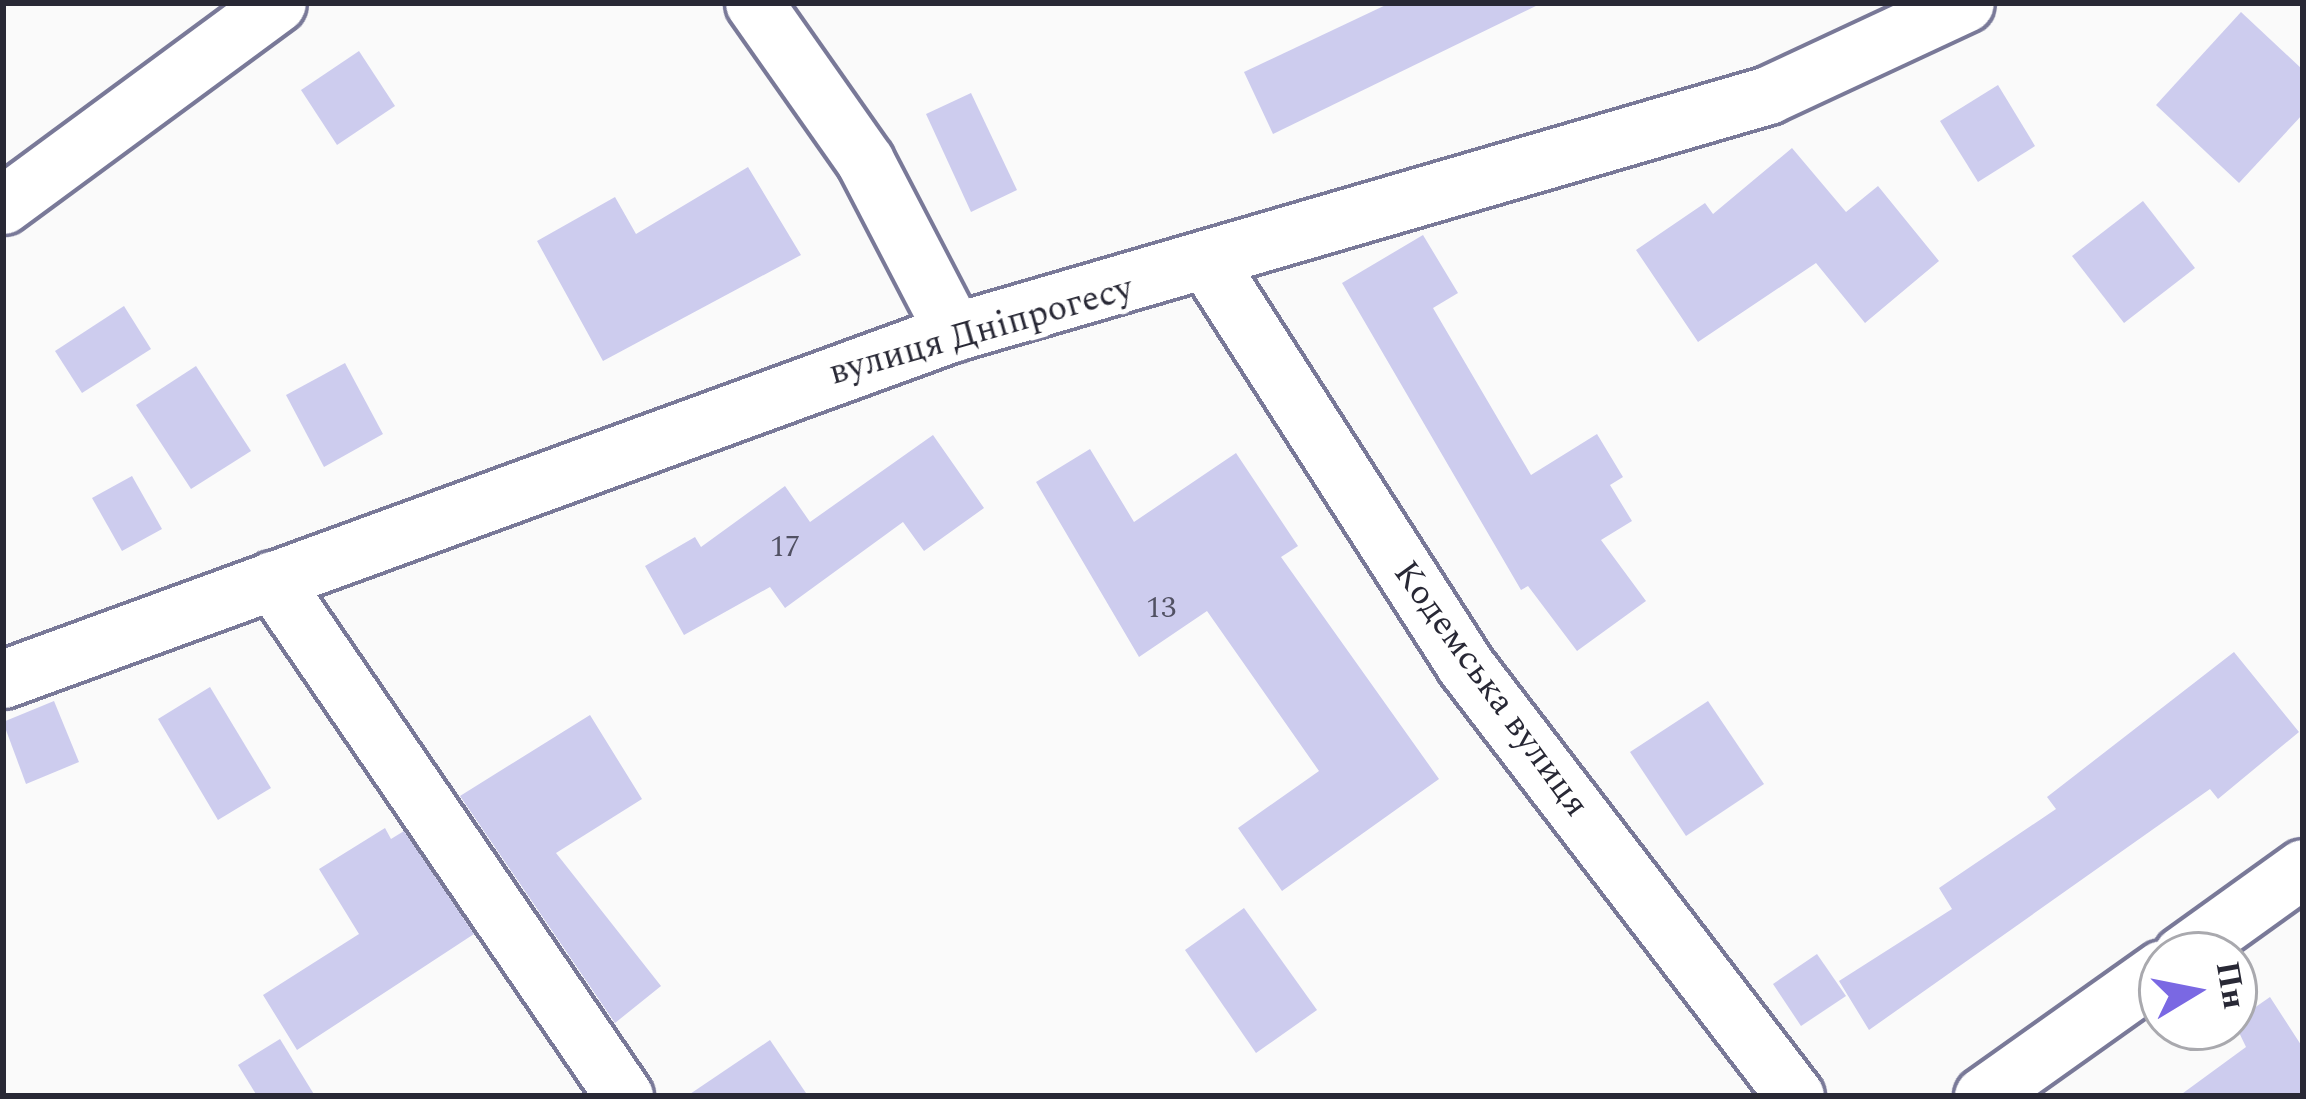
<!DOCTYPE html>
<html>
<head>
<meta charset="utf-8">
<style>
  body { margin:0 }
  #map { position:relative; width:2306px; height:1099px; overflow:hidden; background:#fafafa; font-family:Spectral,serif }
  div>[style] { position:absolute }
  .building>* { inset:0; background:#cdccee }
  .roads { filter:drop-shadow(3px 0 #797998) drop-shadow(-3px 0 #797998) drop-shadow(0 3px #797998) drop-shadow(0 -3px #797998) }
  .street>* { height:57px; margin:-28.5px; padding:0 28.5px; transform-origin:28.5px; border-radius:28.5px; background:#fff }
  span { translate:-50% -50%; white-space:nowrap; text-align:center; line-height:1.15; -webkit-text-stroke:10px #fff; paint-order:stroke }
  .number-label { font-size:30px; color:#515163 }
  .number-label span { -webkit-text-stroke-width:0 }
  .street-label { font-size:36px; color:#282835 }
  .frame { position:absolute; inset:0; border:6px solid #282835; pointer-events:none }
  .north { position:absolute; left:2138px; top:931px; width:120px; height:120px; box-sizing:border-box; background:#fff; border:3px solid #a9a9ae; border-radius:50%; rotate:80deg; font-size:33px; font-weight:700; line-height:48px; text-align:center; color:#282835 }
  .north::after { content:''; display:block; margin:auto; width:42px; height:54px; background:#7a68e3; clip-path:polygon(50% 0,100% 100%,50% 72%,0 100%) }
</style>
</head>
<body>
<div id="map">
  <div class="building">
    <i style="clip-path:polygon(1390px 3px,1542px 3px,1273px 134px,1244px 72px)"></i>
    <i style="clip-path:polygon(2241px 12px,2303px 70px,2303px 114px,2239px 183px,2156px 105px)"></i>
    <i style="clip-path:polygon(359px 51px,395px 106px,337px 145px,301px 90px)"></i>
    <i style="clip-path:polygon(1998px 85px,2035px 146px,1978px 182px,1940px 121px)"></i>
    <i style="clip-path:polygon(971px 93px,1017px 190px,971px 212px,926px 114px)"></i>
    <i style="clip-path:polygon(1792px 148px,1846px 212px,1878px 186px,1939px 261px,1865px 323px,1816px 263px,1698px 342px,1636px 250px,1705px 203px,1713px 214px)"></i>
    <i style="clip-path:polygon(748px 167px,801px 255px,603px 361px,537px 241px,615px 197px,636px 234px)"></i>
    <i style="clip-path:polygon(2143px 201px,2195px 268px,2124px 323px,2072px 256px)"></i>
    <i style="clip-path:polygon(1423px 235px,1458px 293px,1433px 308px,1531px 475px,1597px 434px,1623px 477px,1610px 485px,1632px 521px,1601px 540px,1646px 601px,1577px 651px,1528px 586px,1521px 590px,1342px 283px)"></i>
    <i style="clip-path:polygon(124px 306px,151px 349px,82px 393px,55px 351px)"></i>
    <i style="clip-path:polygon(345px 363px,383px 434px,324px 467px,286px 395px)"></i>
    <i style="clip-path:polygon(196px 366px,251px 451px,191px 489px,136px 405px)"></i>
    <i style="clip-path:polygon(933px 435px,984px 508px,924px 551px,903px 522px,785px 608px,770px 587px,684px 635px,645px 566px,695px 537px,701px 547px,785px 486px,810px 522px)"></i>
    <i style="clip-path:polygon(1090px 449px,1134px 522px,1236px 453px,1298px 546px,1281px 557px,1439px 779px,1282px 891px,1238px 828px,1319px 771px,1207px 611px,1139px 657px,1036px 482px)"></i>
    <i style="clip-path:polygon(132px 476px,162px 529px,122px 551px,92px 498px)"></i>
    <i style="clip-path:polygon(2234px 652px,2299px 732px,2218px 799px,2210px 789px,1869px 1030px,1839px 981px,1952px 909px,1939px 888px,2056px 809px,2047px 797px)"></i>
    <i style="clip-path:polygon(210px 687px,271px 788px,218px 820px,158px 719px)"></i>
    <i style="clip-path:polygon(54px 701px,79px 762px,26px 784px,3px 722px)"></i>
    <i style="clip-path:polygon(1708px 701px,1764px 784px,1686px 836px,1630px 752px)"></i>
    <i style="clip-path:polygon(590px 715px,642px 799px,556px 853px,661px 986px,615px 1023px,460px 796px)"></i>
    <i style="clip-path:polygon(385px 828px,391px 839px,404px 831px,474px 934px,297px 1050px,263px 995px,359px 934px,319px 869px)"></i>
    <i style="clip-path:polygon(1244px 908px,1317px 1010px,1256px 1053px,1185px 950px)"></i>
    <i style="clip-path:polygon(1817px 954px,1846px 996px,1801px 1026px,1773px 984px)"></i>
    <i style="clip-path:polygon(2270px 997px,2303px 1048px,2303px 1096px,2179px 1096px,2246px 1047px,2234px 1022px)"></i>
    <i style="clip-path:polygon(280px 1039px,315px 1096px,257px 1096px,238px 1065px)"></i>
    <i style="clip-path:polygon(770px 1040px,808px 1096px,687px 1096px)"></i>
  </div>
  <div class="roads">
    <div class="street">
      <i style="left:754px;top:3px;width:193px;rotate:54.9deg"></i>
      <i style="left:865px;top:161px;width:193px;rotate:62.5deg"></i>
      <i style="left:3px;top:205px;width:340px;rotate:-36.4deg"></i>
      <i style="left:1210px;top:266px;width:474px;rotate:57.4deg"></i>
      <i style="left:1465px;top:665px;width:543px;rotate:52.56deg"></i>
      <i style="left:272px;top:580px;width:625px;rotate:55.7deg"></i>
      <i style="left:3px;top:679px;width:1012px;rotate:-20.05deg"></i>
      <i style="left:954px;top:332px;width:848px;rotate:-16.23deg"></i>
      <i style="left:1768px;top:95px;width:217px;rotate:-25deg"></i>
      <i style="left:2182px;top:955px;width:149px;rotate:-35.7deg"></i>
      <i style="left:1983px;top:1096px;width:219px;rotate:-35.4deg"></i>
    </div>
  </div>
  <div class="number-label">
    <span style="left:785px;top:547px">17</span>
    <span style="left:1161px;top:608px">13</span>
  </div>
  <div class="street-label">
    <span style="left:981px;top:331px;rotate:-16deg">вулиця Дніпрогесу</span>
    <span style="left:1491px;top:689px;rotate:54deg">Кодемська вулиця</span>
  </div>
  <div class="frame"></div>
  <div class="north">Пн</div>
</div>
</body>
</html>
